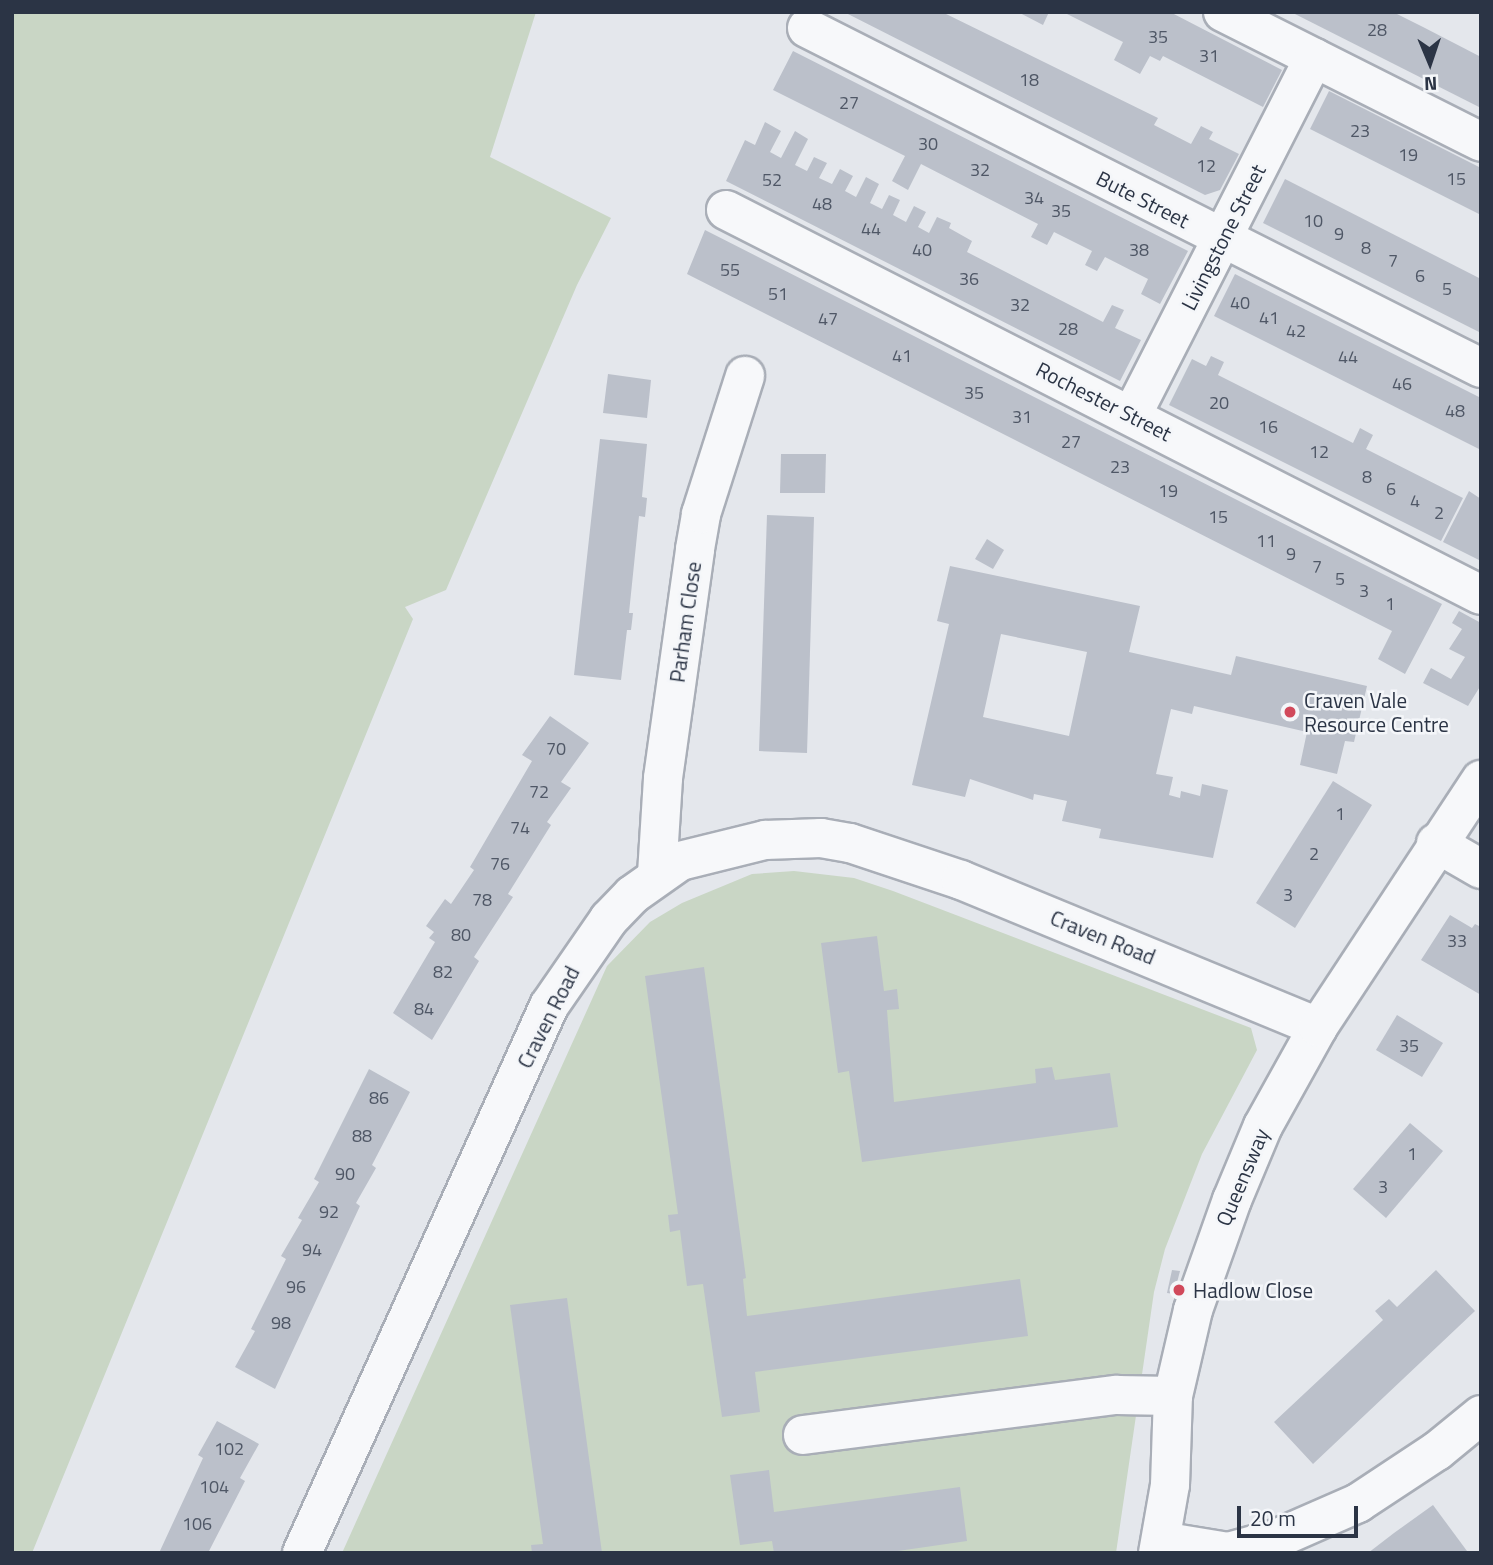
<!DOCTYPE html>
<html>
<head>
<meta charset="utf-8">
<style>
  body { margin:0 }
  #map { position:relative; width:1493px; height:1565px; overflow:hidden; background:#e4e7ec; font-family:"Titillium Web",sans-serif }
  div>[style] { position:absolute }
  .green>* { inset:0; background:#c9d6c5 }
  .building>* { inset:0; background:#bbc0ca }
  .roads { filter:drop-shadow(2px 0 #a9aeb7) drop-shadow(-2px 0 #a9aeb7) drop-shadow(0 2px #a9aeb7) drop-shadow(0 -2px #a9aeb7) }
  .minor>* { height:38px; margin:-19px; padding:0 19px; transform-origin:19px; border-radius:19px; background:#f7f8fa }
  .dots>* { width:19px; height:19px; translate:-50% -50%; box-sizing:border-box; border:4px solid #f4f6f9; border-radius:50% }
  span { translate:-50% -50%; white-space:nowrap; text-align:center; line-height:1.15; -webkit-text-stroke:5px #f4f6f9; paint-order:stroke }
  .number-label { font-size:18px; color:#4f5766 }
  .number-label span { -webkit-text-stroke-width:0 }
  .street-label { font-size:21px; color:#2b3445 }
  .poi-label { font-size:21px; color:#2b3445 }
  .left { translate:0 -50%; text-align:left }
  .frame { position:absolute; inset:0; border:14px solid #2b3445; pointer-events:none }
  .north { position:absolute; left:1395px; top:28px; width:70px; height:70px; -webkit-text-stroke:5px #f4f6f9; paint-order:stroke; rotate:178deg; font-size:19px; font-weight:700; line-height:28px; text-align:center; color:#2b3445 }
  .north::after { content:''; display:block; margin:auto; width:24px; height:32px; background:#2b3445; clip-path:polygon(50% 0,100% 100%,50% 72%,0 100%) }
  .scale { position:absolute; left:1237px; top:1506px; width:121px; height:32px; box-sizing:border-box; border:4px solid #2b3445; border-top:0; padding-left:9px; font-size:21px; line-height:24px; white-space:nowrap; color:#2b3445; -webkit-text-stroke:5px #f4f6f9; paint-order:stroke }
</style>
</head>
<body>
<div id="map">
  <div class="green">
    <i style="clip-path:polygon(12px 12px,536px 12px,490px 157px,611px 218px,577px 285px,446px 590px,405px 607px,413px 619px,32px 1553px,12px 1553px)"></i>
    <i style="clip-path:polygon(794px 871px,854px 878px,893px 891px,1251px 1028px,1257px 1050px,1202px 1154px,1165px 1249px,1154px 1292px,1116px 1553px,342px 1553px,607px 966px,650px 922px,682px 903px,752px 874px)"></i>
  </div>
  <div class="building">
    <i style="clip-path:polygon(844px 12px,942px 12px,1158px 118px,1154px 125px,1191px 144px,1201px 126px,1213px 132px,1209px 139px,1239px 154px,1220px 190px,1205px 195px)"></i>
    <i style="clip-path:polygon(1018px 12px,1049px 12px,1043px 25px)"></i>
    <i style="clip-path:polygon(1063px 12px,1170px 12px,1282px 70px,1263px 107px,1163px 56px,1160px 61px,1150px 56px,1140px 74px,1114px 60px,1123px 42px)"></i>
    <i style="clip-path:polygon(1291px 12px,1393px 12px,1423px 27px,1481px 57px,1481px 108px)"></i>
    <i style="clip-path:polygon(793px 51px,1188px 251px,1160px 304px,1141px 294px,1148px 279px,1105px 257px,1097px 271px,1085px 265px,1092px 251px,1054px 232px,1047px 245px,1031px 237px,1038px 224px,921px 164px,908px 190px,892px 181px,905px 156px,773px 90px)"></i>
    <i style="clip-path:polygon(1329px 91px,1481px 168px,1481px 215px,1310px 129px)"></i>
    <i style="clip-path:polygon(765px 122px,781px 131px,770px 152px,781px 158px,795px 131px,808px 139px,795px 165px,807px 171px,814px 157px,827px 163px,819px 178px,832px 184px,840px 169px,853px 176px,845px 191px,856px 197px,866px 177px,879px 184px,870px 203px,882px 209px,889px 195px,900px 200px,893px 215px,906px 222px,914px 206px,926px 212px,918px 227px,929px 233px,937px 217px,951px 223px,949px 228px,972px 241px,967px 252px,1103px 322px,1112px 305px,1124px 310px,1115px 328px,1141px 340px,1120px 381px,726px 181px,745px 140px,755px 145px)"></i>
    <i style="clip-path:polygon(1285px 179px,1481px 279px,1481px 333px,1263px 223px)"></i>
    <i style="clip-path:polygon(705px 230px,1442px 604px,1405px 674px,1378px 659px,1392px 631px,687px 274px)"></i>
    <i style="clip-path:polygon(1235px 274px,1481px 398px,1481px 450px,1214px 316px)"></i>
    <i style="clip-path:polygon(1211px 356px,1224px 362px,1218px 375px,1353px 443px,1360px 428px,1373px 435px,1366px 449px,1463px 498px,1441px 541px,1169px 405px,1192px 359px,1206px 366px)"></i>
    <i style="clip-path:polygon(608px 374px,651px 380px,647px 418px,603px 413px)"></i>
    <i style="clip-path:polygon(600px 439px,647px 444px,642px 497px,647px 498px,646px 508px,645px 517px,639px 516px,629px 613px,633px 613px,632px 622px,631px 630px,627px 630px,621px 680px,574px 675px)"></i>
    <i style="clip-path:polygon(781px 454px,826px 454px,825px 493px,780px 493px)"></i>
    <i style="clip-path:polygon(1469px 491px,1481px 499px,1481px 561px,1443px 542px)"></i>
    <i style="clip-path:polygon(767px 515px,814px 517px,807px 753px,759px 751px)"></i>
    <i style="clip-path:polygon(987px 539px,1004px 550px,993px 569px,975px 559px)"></i>
    <i style="clip-path:polygon(evenodd,950px 566px,1140px 606px,1129px 652px,1231px 675px,1236px 656px,1367px 686px,1354px 742px,1345px 741px,1337px 774px,1300px 765px,1307px 732px,1194px 706px,1192px 714px,1171px 709px,1156px 774px,1173px 777px,1169px 795px,1180px 798px,1181px 791px,1200px 796px,1202px 784px,1228px 790px,1213px 858px,1099px 838px,1101px 829px,1062px 821px,1067px 801px,1034px 794px,1033px 800px,970px 779px,965px 797px,912px 785px,949px 624px,937px 621px,950px 566px,1001px 634px,1087px 652px,1069px 736px,983px 717px,1001px 634px)"></i>
    <i style="clip-path:polygon(1459px 611px,1481px 623px,1481px 685px,1468px 706px,1423px 683px,1431px 668px,1451px 679px,1465px 657px,1449px 649px,1462px 629px,1452px 623px)"></i>
    <i style="clip-path:polygon(550px 716px,589px 743px,561px 782px,571px 788px,547px 822px,551px 825px,508px 894px,513px 897px,474px 957px,479px 961px,432px 1040px,393px 1013px,435px 942px,429px 938px,434px 932px,426px 926px,445px 899px,451px 904px,474px 870px,470px 867px,532px 761px,522px 755px)"></i>
    <i style="clip-path:polygon(1333px 781px,1372px 805px,1295px 928px,1256px 903px)"></i>
    <i style="clip-path:polygon(1450px 915px,1472px 928px,1475px 924px,1481px 927px,1481px 995px,1421px 960px)"></i>
    <i style="clip-path:polygon(877px 936px,884px 991px,897px 989px,899px 1009px,887px 1010px,894px 1102px,1036px 1083px,1035px 1069px,1052px 1067px,1055px 1080px,1110px 1073px,1118px 1127px,862px 1162px,849px 1071px,838px 1073px,821px 943px)"></i>
    <i style="clip-path:polygon(704px 967px,746px 1278px,743px 1279px,747px 1316px,1020px 1279px,1028px 1336px,755px 1372px,760px 1412px,722px 1417px,703px 1284px,687px 1286px,680px 1230px,670px 1232px,668px 1215px,678px 1214px,645px 976px)"></i>
    <i style="clip-path:polygon(1397px 1015px,1443px 1043px,1422px 1077px,1376px 1050px)"></i>
    <i style="clip-path:polygon(369px 1069px,410px 1092px,372px 1165px,376px 1168px,356px 1203px,360px 1206px,275px 1389px,235px 1367px,255px 1331px,251px 1329px,286px 1259px,281px 1256px,302px 1220px,298px 1218px,319px 1182px,314px 1179px)"></i>
    <i style="clip-path:polygon(1410px 1123px,1443px 1151px,1386px 1218px,1353px 1189px)"></i>
    <i style="clip-path:polygon(1172px 1270px,1180px 1271px,1174px 1294px,1167px 1293px)"></i>
    <i style="clip-path:polygon(1436px 1270px,1475px 1311px,1313px 1464px,1274px 1422px,1383px 1320px,1375px 1311px,1389px 1299px,1397px 1307px)"></i>
    <i style="clip-path:polygon(567px 1298px,602px 1553px,532px 1553px,531px 1545px,543px 1544px,510px 1305px)"></i>
    <i style="clip-path:polygon(217px 1421px,259px 1444px,240px 1478px,245px 1481px,208px 1553px,159px 1553px,203px 1458px,198px 1455px)"></i>
    <i style="clip-path:polygon(769px 1470px,774px 1512px,960px 1487px,967px 1541px,884px 1553px,774px 1553px,772px 1541px,740px 1545px,730px 1475px)"></i>
    <i style="clip-path:polygon(1433px 1505px,1467px 1551px,1368px 1553px,1394px 1533px)"></i>
  </div>
  <div class="roads">
    <div class="minor">
      <i style="left:1223px;top:12px;width:289px;rotate:26.7deg"></i>
      <i style="left:807px;top:28px;width:755px;rotate:26.77deg"></i>
      <i style="left:726px;top:210px;width:847px;rotate:27.02deg"></i>
      <i style="left:1132px;top:415px;width:401px;rotate:-63deg"></i>
      <i style="left:1436px;top:843px;width:52px;rotate:30deg"></i>
      <i style="left:657px;top:874px;width:96px;rotate:-86.4deg"></i>
      <i style="left:663px;top:778px;width:231px;rotate:-82deg"></i>
      <i style="left:695px;top:549px;width:36px;rotate:-80deg"></i>
      <i style="left:701px;top:514px;width:145px;rotate:-72.3deg"></i>
      <i style="left:803px;top:1435px;width:317px;rotate:-7.3deg"></i>
      <i style="left:1117px;top:1395px;width:56px;rotate:1deg"></i>
      <i style="left:1161px;top:1541px;width:68px;rotate:9.3deg"></i>
      <i style="left:1228px;top:1552px;width:50px;rotate:-15.2deg"></i>
      <i style="left:1276px;top:1539px;width:90px;rotate:-23.7deg"></i>
      <i style="left:1358px;top:1503px;width:95px;rotate:-33.4deg"></i>
      <i style="left:1437px;top:1451px;width:57px;rotate:-39.3deg"></i>
      <i style="left:302px;top:1553px;width:600px;rotate:-65.7deg"></i>
      <i style="left:549px;top:1006px;width:106px;rotate:-55.4deg"></i>
      <i style="left:609px;top:919px;width:33px;rotate:-46deg"></i>
      <i style="left:632px;top:895px;width:59px;rotate:-35.3deg"></i>
      <i style="left:680px;top:861px;width:88px;rotate:-13.9deg"></i>
      <i style="left:765px;top:840px;width:56px;rotate:-2deg"></i>
      <i style="left:821px;top:838px;width:29px;rotate:10deg"></i>
      <i style="left:850px;top:843px;width:117px;rotate:18.4deg"></i>
      <i style="left:961px;top:880px;width:386px;rotate:22.4deg"></i>
      <i style="left:1158px;top:1553px;width:69px;rotate:-80deg"></i>
      <i style="left:1170px;top:1485px;width:89px;rotate:-88.1deg"></i>
      <i style="left:1173px;top:1396px;width:88px;rotate:-76.9deg"></i>
      <i style="left:1193px;top:1310px;width:117px;rotate:-70.5deg"></i>
      <i style="left:1232px;top:1200px;width:80px;rotate:-67.3deg"></i>
      <i style="left:1263px;top:1126px;width:113px;rotate:-60.9deg"></i>
      <i style="left:1318px;top:1027px;width:296px;rotate:-56.6deg"></i>
    </div>
  </div>
  <div class="dots">
    <i style="left:1290px;top:712px;background:#d1495b"></i>
    <i style="left:1179px;top:1290px;background:#d1495b"></i>
  </div>
  <div class="number-label">
    <span style="left:1377px;top:30px">28</span>
    <span style="left:1158px;top:37px">35</span>
    <span style="left:1209px;top:56px">31</span>
    <span style="left:1029px;top:80px">18</span>
    <span style="left:849px;top:103px">27</span>
    <span style="left:1360px;top:131px">23</span>
    <span style="left:928px;top:144px">30</span>
    <span style="left:1408px;top:155px">19</span>
    <span style="left:1206px;top:166px">12</span>
    <span style="left:980px;top:170px">32</span>
    <span style="left:1456px;top:179px">15</span>
    <span style="left:772px;top:180px">52</span>
    <span style="left:1034px;top:198px">34</span>
    <span style="left:822px;top:204px">48</span>
    <span style="left:1061px;top:211px">35</span>
    <span style="left:1313px;top:221px">10</span>
    <span style="left:871px;top:229px">44</span>
    <span style="left:1339px;top:234px">9</span>
    <span style="left:1366px;top:248px">8</span>
    <span style="left:922px;top:250px">40</span>
    <span style="left:1139px;top:250px">38</span>
    <span style="left:1393px;top:261px">7</span>
    <span style="left:730px;top:270px">55</span>
    <span style="left:1420px;top:276px">6</span>
    <span style="left:969px;top:279px">36</span>
    <span style="left:1447px;top:289px">5</span>
    <span style="left:778px;top:294px">51</span>
    <span style="left:1240px;top:303px">40</span>
    <span style="left:1020px;top:305px">32</span>
    <span style="left:1269px;top:318px">41</span>
    <span style="left:828px;top:319px">47</span>
    <span style="left:1068px;top:329px">28</span>
    <span style="left:1296px;top:331px">42</span>
    <span style="left:902px;top:356px">41</span>
    <span style="left:1348px;top:357px">44</span>
    <span style="left:1402px;top:384px">46</span>
    <span style="left:974px;top:393px">35</span>
    <span style="left:1219px;top:403px">20</span>
    <span style="left:1455px;top:411px">48</span>
    <span style="left:1022px;top:417px">31</span>
    <span style="left:1268px;top:427px">16</span>
    <span style="left:1071px;top:442px">27</span>
    <span style="left:1319px;top:452px">12</span>
    <span style="left:1120px;top:467px">23</span>
    <span style="left:1367px;top:477px">8</span>
    <span style="left:1391px;top:489px">6</span>
    <span style="left:1168px;top:491px">19</span>
    <span style="left:1415px;top:501px">4</span>
    <span style="left:1439px;top:513px">2</span>
    <span style="left:1218px;top:517px">15</span>
    <span style="left:1266px;top:541px">11</span>
    <span style="left:1291px;top:554px">9</span>
    <span style="left:1317px;top:567px">7</span>
    <span style="left:1340px;top:579px">5</span>
    <span style="left:1364px;top:591px">3</span>
    <span style="left:1390px;top:604px">1</span>
    <span style="left:556px;top:749px">70</span>
    <span style="left:539px;top:792px">72</span>
    <span style="left:1340px;top:814px">1</span>
    <span style="left:520px;top:828px">74</span>
    <span style="left:1314px;top:854px">2</span>
    <span style="left:500px;top:864px">76</span>
    <span style="left:1288px;top:895px">3</span>
    <span style="left:482px;top:900px">78</span>
    <span style="left:461px;top:935px">80</span>
    <span style="left:1457px;top:941px">33</span>
    <span style="left:443px;top:972px">82</span>
    <span style="left:424px;top:1009px">84</span>
    <span style="left:1409px;top:1046px">35</span>
    <span style="left:379px;top:1098px">86</span>
    <span style="left:362px;top:1136px">88</span>
    <span style="left:1412px;top:1154px">1</span>
    <span style="left:345px;top:1174px">90</span>
    <span style="left:1383px;top:1187px">3</span>
    <span style="left:329px;top:1212px">92</span>
    <span style="left:312px;top:1250px">94</span>
    <span style="left:296px;top:1287px">96</span>
    <span style="left:281px;top:1323px">98</span>
    <span style="left:229px;top:1449px">102</span>
    <span style="left:214px;top:1487px">104</span>
    <span style="left:197px;top:1524px">106</span>
  </div>
  <div class="street-label">
    <span style="left:1143px;top:199px;rotate:27deg">Bute Street</span>
    <span style="left:1223px;top:237px;rotate:-63deg">Livingstone Street</span>
    <span style="left:1104px;top:401px;rotate:27deg">Rochester Street</span>
    <span style="left:685px;top:622px;rotate:-82deg">Parham Close</span>
    <span style="left:1103px;top:937px;rotate:22deg">Craven Road</span>
    <span style="left:548px;top:1017px;rotate:-63deg">Craven Road</span>
    <span style="left:1242px;top:1177px;rotate:-67deg">Queensway</span>
  </div>
  <div class="poi-label">
    <span class="left" style="left:1304px;top:712px">Craven Vale<br>Resource Centre</span>
    <span class="left" style="left:1193px;top:1290px">Hadlow Close</span>
  </div>
  <div class="frame"></div>
  <div class="north">N</div>
  <div class="scale">20 m</div>
</div>
</body>
</html>
